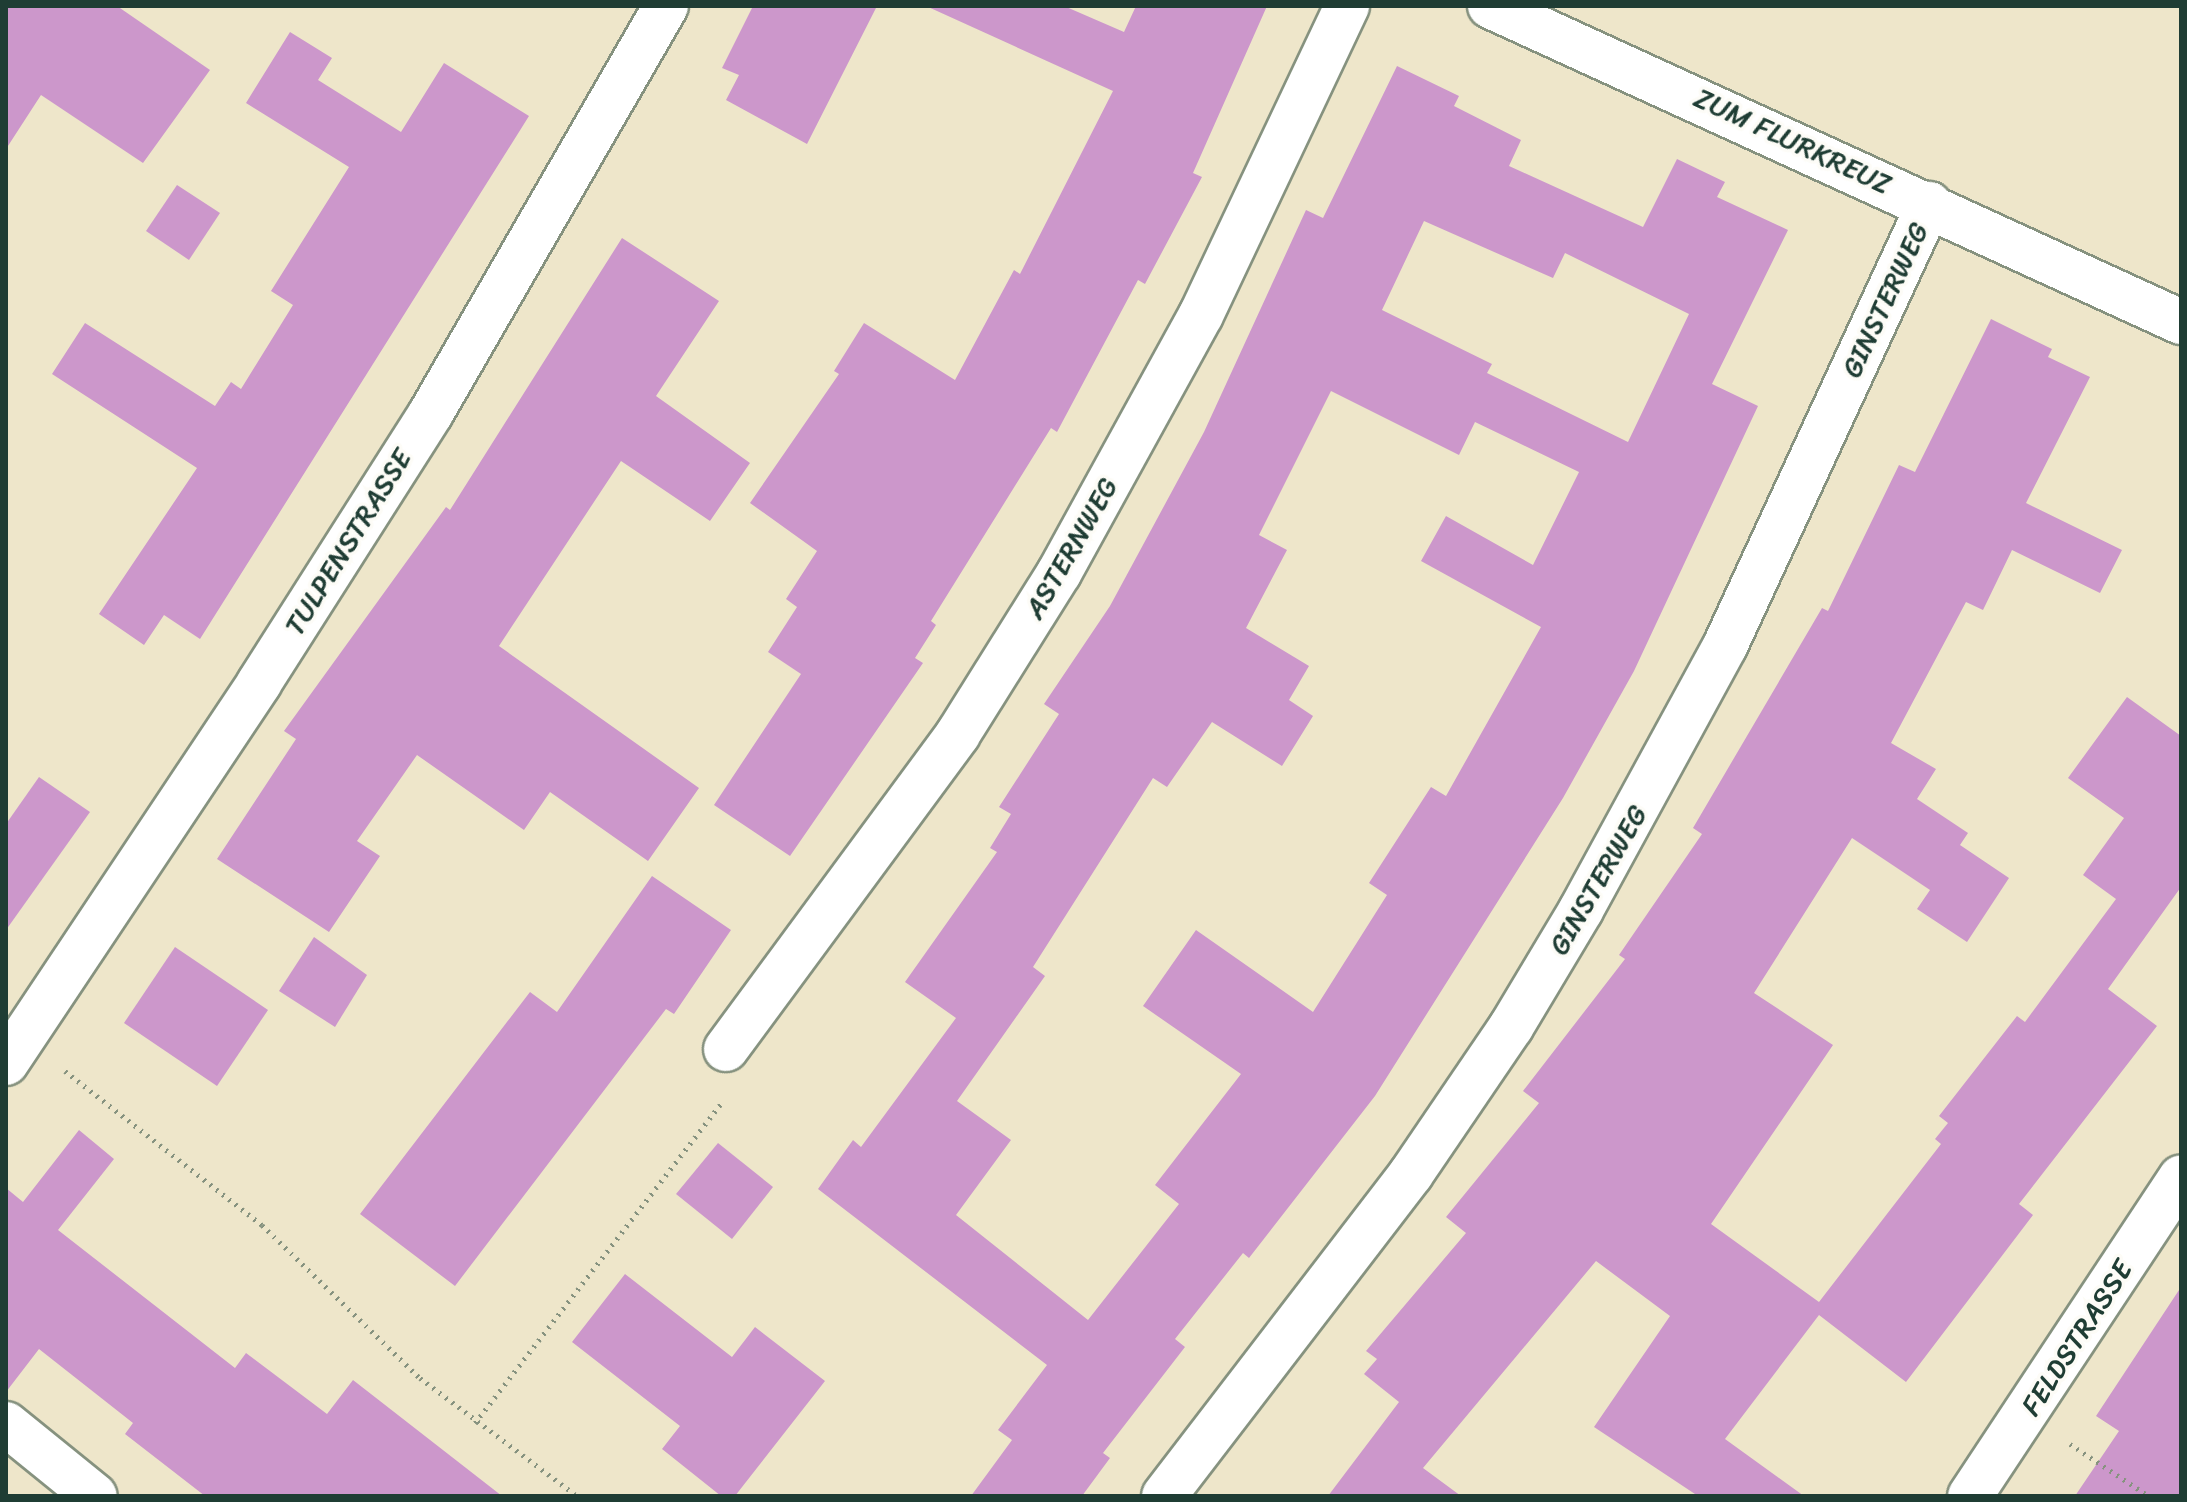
<!DOCTYPE html>
<html>
<head>
<meta charset="utf-8">
<style>
  body { margin:0 }
  #map { position:relative; width:2187px; height:1502px; overflow:hidden; background:#eee6ca; font-family:Sriracha,sans-serif }
  div>[style] { position:absolute }
  .building>* { inset:0; background:#cc97cb }
  .path>* { height:5px; margin-top:-2.5px; transform-origin:0; background:repeating-linear-gradient(90deg,#86927f 0 2px,transparent 0 8px) }
  .roads { filter:drop-shadow(2px 0 #86927f) drop-shadow(-2px 0 #86927f) drop-shadow(0 2px #86927f) drop-shadow(0 -2px #86927f) }
  .minor>* { height:44px; margin:-22px; padding:0 22px; transform-origin:22px; border-radius:22px; background:#fff }
  span { translate:-50% -50%; white-space:nowrap; text-align:center; line-height:1.15; -webkit-text-stroke:7px #fdfcf7; paint-order:stroke }
  .street-label { font-size:28px; color:#1f3d34 }
  .frame { position:absolute; inset:0; border:8px solid #1f3d34; pointer-events:none }
</style>
</head>
<body>
<div id="map">
  <div class="building">
    <i style="clip-path:polygon(6px 6px,117px 6px,210px 70px,143px 163px,41px 95px,6px 149px)"></i>
    <i style="clip-path:polygon(753px 6px,877px 6px,807px 144px,726px 100px,739px 75px,722px 68px)"></i>
    <i style="clip-path:polygon(926px 6px,1064px 6px,1124px 32px,1136px 6px,1267px 6px,1193px 173px,1202px 177px,1145px 284px,1138px 280px,1057px 432px,1051px 428px,931px 621px,936px 625px,915px 658px,923px 663px,790px 856px,714px 805px,801px 674px,768px 652px,797px 607px,786px 599px,817px 551px,750px 503px,839px 374px,834px 371px,864px 323px,955px 380px,1014px 270px,1020px 274px,1113px 91px)"></i>
    <i style="clip-path:polygon(290px 32px,332px 58px,318px 80px,401px 132px,444px 63px,529px 116px,200px 639px,164px 615px,144px 645px,99px 614px,197px 468px,52px 374px,85px 323px,215px 406px,231px 382px,241px 389px,293px 305px,271px 291px,349px 167px,246px 103px)"></i>
    <i style="clip-path:polygon(evenodd,1397px 66px,1459px 96px,1454px 106px,1521px 140px,1509px 166px,1643px 227px,1677px 159px,1725px 182px,1717px 197px,1788px 230px,1712px 384px,1758px 406px,1634px 671px,1563px 798px,1375px 1096px,1249px 1258px,1243px 1253px,1175px 1339px,1185px 1347px,1103px 1453px,1110px 1458px,1082px 1496px,971px 1496px,1012px 1440px,998px 1430px,1047px 1365px,818px 1189px,853px 1140px,861px 1147px,956px 1018px,905px 982px,997px 852px,990px 848px,1011px 814px,999px 807px,1059px 714px,1044px 704px,1110px 606px,1204px 432px,1306px 210px,1323px 218px,1397px 66px,1424px 221px,1553px 278px,1565px 253px,1689px 314px,1628px 442px,1487px 373px,1492px 364px,1382px 310px,1424px 221px,1397px 66px,1331px 391px,1459px 455px,1475px 422px,1579px 472px,1533px 565px,1446px 516px,1421px 561px,1541px 627px,1446px 796px,1431px 787px,1369px 883px,1387px 895px,1313px 1012px,1196px 930px,1143px 1006px,1241px 1074px,1155px 1185px,1179px 1204px,1088px 1320px,956px 1215px,1011px 1140px,957px 1101px,1045px 976px,1033px 967px,1153px 778px,1167px 787px,1212px 722px,1282px 766px,1313px 716px,1289px 700px,1309px 666px,1246px 628px,1287px 550px,1259px 535px,1331px 391px)"></i>
    <i style="clip-path:polygon(177px 185px,220px 213px,189px 260px,146px 231px)"></i>
    <i style="clip-path:polygon(622px 238px,719px 301px,656px 396px,750px 463px,710px 521px,621px 461px,499px 646px,699px 788px,648px 861px,550px 792px,524px 830px,417px 755px,357px 841px,380px 856px,329px 932px,217px 859px,296px 739px,284px 731px,446px 507px,450px 510px)"></i>
    <i style="clip-path:polygon(1991px 319px,2052px 349px,2048px 357px,2090px 377px,2026px 503px,2122px 550px,2100px 593px,2012px 550px,1983px 610px,1966px 602px,1891px 743px,1936px 769px,1917px 799px,1968px 833px,1960px 845px,2009px 878px,1967px 942px,1917px 909px,1930px 890px,1852px 838px,1754px 993px,1833px 1045px,1711px 1224px,1819px 1302px,1941px 1144px,1935px 1139px,1948px 1123px,1939px 1116px,2017px 1016px,2025px 1022px,2116px 899px,2083px 875px,2124px 818px,2068px 778px,2127px 697px,2181px 736px,2181px 887px,2108px 989px,2157px 1026px,2019px 1204px,2033px 1215px,1906px 1382px,1819px 1315px,1725px 1439px,1804px 1496px,1698px 1496px,1594px 1427px,1670px 1316px,1596px 1261px,1423px 1468px,1461px 1496px,1328px 1496px,1399px 1402px,1364px 1374px,1377px 1359px,1366px 1351px,1466px 1233px,1446px 1217px,1539px 1103px,1523px 1091px,1625px 959px,1619px 955px,1702px 834px,1693px 828px,1822px 608px,1828px 611px,1899px 465px,1915px 472px)"></i>
    <i style="clip-path:polygon(39px 777px,90px 812px,6px 930px,6px 824px)"></i>
    <i style="clip-path:polygon(652px 876px,731px 930px,674px 1014px,666px 1009px,455px 1286px,360px 1214px,530px 992px,557px 1012px)"></i>
    <i style="clip-path:polygon(314px 937px,367px 975px,335px 1027px,279px 991px)"></i>
    <i style="clip-path:polygon(175px 947px,268px 1010px,217px 1086px,124px 1023px)"></i>
    <i style="clip-path:polygon(79px 1130px,114px 1159px,58px 1230px,235px 1368px,246px 1353px,327px 1414px,353px 1380px,502px 1496px,205px 1496px,125px 1434px,133px 1423px,39px 1349px,6px 1392px,6px 1188px,23px 1202px)"></i>
    <i style="clip-path:polygon(718px 1143px,773px 1187px,732px 1239px,676px 1194px)"></i>
    <i style="clip-path:polygon(625px 1274px,732px 1357px,755px 1327px,825px 1381px,735px 1496px,721px 1496px,662px 1449px,680px 1426px,572px 1342px)"></i>
    <i style="clip-path:polygon(2181px 1287px,2181px 1496px,2075px 1496px,2119px 1431px,2096px 1416px)"></i>
  </div>
  <div class="path">
    <i style="left:65px;top:1071px;width:250px;rotate:38deg"></i>
    <i style="left:262px;top:1225px;width:220px;rotate:44.1deg"></i>
    <i style="left:420px;top:1378px;width:196px;rotate:36.9deg"></i>
    <i style="left:475px;top:1423px;width:405px;rotate:-52.4deg"></i>
    <i style="left:2070px;top:1444px;width:95px;rotate:33.4deg"></i>
  </div>
  <div class="roads">
    <div class="minor">
      <i style="left:1490px;top:6px;width:760px;rotate:24.58deg"></i>
      <i style="left:726px;top:1049px;width:391px;rotate:-53.6deg"></i>
      <i style="left:958px;top:734px;width:190px;rotate:-57.9deg"></i>
      <i style="left:1059px;top:573px;width:294px;rotate:-61.2deg"></i>
      <i style="left:1201px;top:315px;width:342px;rotate:-64.7deg"></i>
      <i style="left:6px;top:1063px;width:457px;rotate:-56.3deg"></i>
      <i style="left:259px;top:683px;width:320px;rotate:-57.5deg"></i>
      <i style="left:431px;top:413px;width:470px;rotate:-60deg"></i>
      <i style="left:6px;top:1424px;width:114px;rotate:39deg"></i>
      <i style="left:1164px;top:1496px;width:406px;rotate:-52.5deg"></i>
      <i style="left:1411px;top:1174px;width:178px;rotate:-55.8deg"></i>
      <i style="left:1511px;top:1027px;width:136px;rotate:-59.1deg"></i>
      <i style="left:1581px;top:910px;width:301px;rotate:-61.4deg"></i>
      <i style="left:1725px;top:646px;width:487px;rotate:-65.2deg"></i>
      <i style="left:1970px;top:1496px;width:382px;rotate:-56.5deg"></i>
    </div>
  </div>
  <div class="street-label">
    <span style="left:1793px;top:141px;rotate:25deg">ZUM FLURKREUZ</span>
    <span style="left:1885px;top:300px;rotate:-65deg">GINSTERWEG</span>
    <span style="left:348px;top:542px;rotate:-58deg">TULPENSTRASSE</span>
    <span style="left:1071px;top:548px;rotate:-60deg">ASTERNWEG</span>
    <span style="left:1598px;top:880px;rotate:-60deg">GINSTERWEG</span>
    <span style="left:2077px;top:1338px;rotate:-57deg">FELDSTRASSE</span>
  </div>
  <div class="frame"></div>
</div>
</body>
</html>
